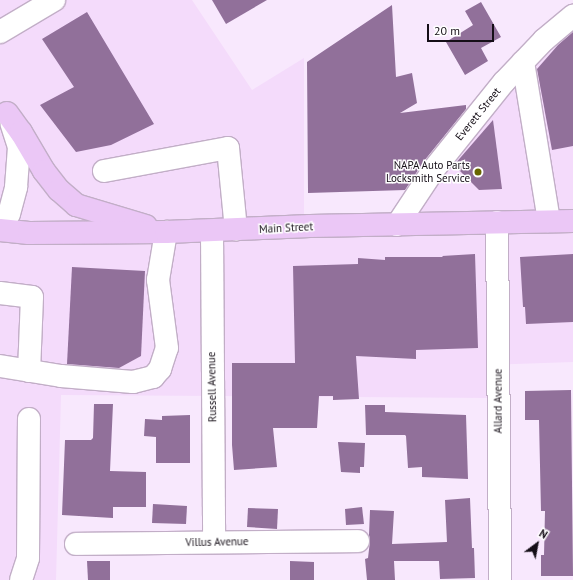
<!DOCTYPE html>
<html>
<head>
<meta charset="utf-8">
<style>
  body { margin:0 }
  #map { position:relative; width:573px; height:580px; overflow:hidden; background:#f8e8fd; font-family:"PT Sans",sans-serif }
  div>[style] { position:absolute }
  .built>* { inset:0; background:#f4dbfb }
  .building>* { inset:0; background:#91709a }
  .roads { filter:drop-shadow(1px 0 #c2aec7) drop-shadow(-1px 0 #c2aec7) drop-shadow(0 1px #c2aec7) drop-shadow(0 -1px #c2aec7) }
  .minor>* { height:22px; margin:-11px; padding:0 11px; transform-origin:11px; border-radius:11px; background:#fff }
  .major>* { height:22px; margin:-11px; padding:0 11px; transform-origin:11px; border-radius:11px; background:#ebc7f6 }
  .dots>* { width:11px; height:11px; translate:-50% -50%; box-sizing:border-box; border:2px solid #fff; border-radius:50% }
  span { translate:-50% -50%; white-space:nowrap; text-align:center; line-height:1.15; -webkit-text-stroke:3px #fff; paint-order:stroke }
  .street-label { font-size:11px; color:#150e17 }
  .poi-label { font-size:11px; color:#150e17 }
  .right { translate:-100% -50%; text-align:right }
  .north { position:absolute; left:517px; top:524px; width:40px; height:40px; -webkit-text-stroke:3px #fff; paint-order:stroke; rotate:32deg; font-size:11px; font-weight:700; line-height:16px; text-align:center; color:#150e17 }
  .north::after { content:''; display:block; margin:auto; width:14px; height:18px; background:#150e17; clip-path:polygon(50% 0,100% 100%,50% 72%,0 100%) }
  .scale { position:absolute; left:427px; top:24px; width:67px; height:18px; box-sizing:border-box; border:2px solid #150e17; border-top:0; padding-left:5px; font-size:12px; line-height:14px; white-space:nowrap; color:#150e17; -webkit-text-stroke:3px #fff; paint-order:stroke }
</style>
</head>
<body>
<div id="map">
  <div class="built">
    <i style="clip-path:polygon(0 0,192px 0,252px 90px,304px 58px,304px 232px,399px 232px,519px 75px,573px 29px,573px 362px,489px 365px,490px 398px,61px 395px,56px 580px,0 580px)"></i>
  </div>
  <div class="building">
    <i style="clip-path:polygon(212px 0,267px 0,226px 24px)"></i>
    <i style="clip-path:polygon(481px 2px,501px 37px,481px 48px,488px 61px,465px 75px,446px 42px,473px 25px,465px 11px)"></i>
    <i style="clip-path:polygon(392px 5px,396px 77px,412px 73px,417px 103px,400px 113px,466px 105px,466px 109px,424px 161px,405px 190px,308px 193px,307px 62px)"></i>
    <i style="clip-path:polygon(87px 12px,154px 124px,111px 145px,76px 152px,40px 105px,74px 87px,42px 39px)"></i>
    <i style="clip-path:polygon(573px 32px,573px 146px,552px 150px,537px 69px,558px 45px)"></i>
    <i style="clip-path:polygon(493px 120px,502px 189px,479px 190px,454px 165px)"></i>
    <i style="clip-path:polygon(475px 254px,478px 348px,416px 350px,416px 359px,356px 356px,359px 399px,333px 400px,333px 396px,319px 396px,317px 428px,273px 428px,277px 467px,234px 470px,232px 445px,232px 363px,295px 363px,293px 266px,358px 264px,358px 258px,385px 260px,385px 257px,443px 257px,442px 256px)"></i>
    <i style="clip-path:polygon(573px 254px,573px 322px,526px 324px,525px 307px,523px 307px,520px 257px)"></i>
    <i style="clip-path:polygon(72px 267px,145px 271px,141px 356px,119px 368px,67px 364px)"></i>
    <i style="clip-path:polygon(571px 390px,573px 576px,541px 576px,541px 555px,544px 555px,545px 511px,541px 511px,539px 420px,525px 420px,525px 391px)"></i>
    <i style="clip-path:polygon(94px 404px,113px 404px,110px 471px,146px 472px,146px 507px,113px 507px,113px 518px,62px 515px,65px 440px,91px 440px,93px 438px)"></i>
    <i style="clip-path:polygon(365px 405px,385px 405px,385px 412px,466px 415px,468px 479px,422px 477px,422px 467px,408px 468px,406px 436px,405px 435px,366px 435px)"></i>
    <i style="clip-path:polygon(190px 415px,190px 463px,156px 463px,156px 437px,144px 436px,145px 419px,162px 420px,162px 416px)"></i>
    <i style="clip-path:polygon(338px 442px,365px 443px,364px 467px,360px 467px,360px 473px,341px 472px)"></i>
    <i style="clip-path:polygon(470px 498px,472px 548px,474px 548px,475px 578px,440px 579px,439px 561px,394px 561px,395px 580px,367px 580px,365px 559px,368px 558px,370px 541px,369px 535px,370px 510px,394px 511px,392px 544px,447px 542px,445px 500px)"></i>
    <i style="clip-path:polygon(153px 504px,187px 506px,186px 524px,152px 523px)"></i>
    <i style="clip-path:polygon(362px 507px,364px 524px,346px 525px,345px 509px)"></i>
    <i style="clip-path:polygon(248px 508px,278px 509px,277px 529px,247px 527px)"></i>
    <i style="clip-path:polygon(87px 561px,110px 561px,110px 580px,88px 580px)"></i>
    <i style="clip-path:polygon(290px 561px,314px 562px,314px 580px,290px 580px)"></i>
  </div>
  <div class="roads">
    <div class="minor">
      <i style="left:0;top:32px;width:63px;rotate:-30.7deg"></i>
      <i style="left:523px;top:62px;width:161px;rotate:80.7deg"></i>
      <i style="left:104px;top:171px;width:126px;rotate:-10.5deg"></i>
      <i style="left:228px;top:148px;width:82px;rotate:84.4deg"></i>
      <i style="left:0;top:221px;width:11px;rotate:-38deg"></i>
      <i style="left:9px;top:214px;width:28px;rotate:-75deg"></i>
      <i style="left:16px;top:187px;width:40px;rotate:-85.7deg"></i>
      <i style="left:19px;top:147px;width:25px;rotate:-108deg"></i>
      <i style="left:497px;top:222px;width:358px;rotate:89.5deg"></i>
      <i style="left:397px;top:225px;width:67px;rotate:-56.5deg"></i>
      <i style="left:434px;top:169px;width:112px;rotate:-51.2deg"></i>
      <i style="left:504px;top:82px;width:58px;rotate:-46.4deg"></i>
      <i style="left:544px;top:40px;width:38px;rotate:-40deg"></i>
      <i style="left:212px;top:232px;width:310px;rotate:89.6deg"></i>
      <i style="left:0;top:293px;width:32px;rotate:7deg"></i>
      <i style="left:32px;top:297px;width:74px;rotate:92.3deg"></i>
      <i style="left:0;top:366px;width:62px;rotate:9.3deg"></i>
      <i style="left:61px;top:376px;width:72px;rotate:4.8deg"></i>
      <i style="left:133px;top:382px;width:21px;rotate:-14deg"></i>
      <i style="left:153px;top:377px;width:11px;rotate:-49deg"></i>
      <i style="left:160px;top:369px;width:22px;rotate:-72deg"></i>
      <i style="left:167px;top:348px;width:69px;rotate:-97.5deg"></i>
      <i style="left:158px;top:280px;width:49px;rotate:-80.5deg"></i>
      <i style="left:76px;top:544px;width:282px;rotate:-0.6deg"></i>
      <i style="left:21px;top:580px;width:23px;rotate:-72deg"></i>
      <i style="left:28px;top:558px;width:139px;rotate:-89.6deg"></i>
    </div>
    <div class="major">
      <i style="left:7px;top:113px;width:24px;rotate:54deg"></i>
      <i style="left:21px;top:132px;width:45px;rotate:59.5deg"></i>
      <i style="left:44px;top:171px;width:24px;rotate:52deg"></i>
      <i style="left:59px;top:190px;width:23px;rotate:41deg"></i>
      <i style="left:76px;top:205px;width:73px;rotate:16.7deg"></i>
      <i style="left:0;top:230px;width:29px;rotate:6deg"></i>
      <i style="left:29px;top:233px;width:137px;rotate:-0.4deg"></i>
      <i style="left:166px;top:232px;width:144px;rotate:-2.4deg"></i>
      <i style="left:310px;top:226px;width:263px;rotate:-1.1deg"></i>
    </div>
  </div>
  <div class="dots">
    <i style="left:478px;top:172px;background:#686600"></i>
  </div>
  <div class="street-label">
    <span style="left:478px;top:114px;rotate:-51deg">Everett Street</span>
    <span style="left:286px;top:228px;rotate:-3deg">Main Street</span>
    <span style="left:212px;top:387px;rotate:-91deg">Russell Avenue</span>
    <span style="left:498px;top:401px;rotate:-90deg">Allard Avenue</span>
    <span style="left:217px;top:542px;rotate:-1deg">Villus Avenue</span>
  </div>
  <div class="poi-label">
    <span class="right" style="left:470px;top:172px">NAPA Auto Parts<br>Locksmith Service</span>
  </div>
  <div class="north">N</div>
  <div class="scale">20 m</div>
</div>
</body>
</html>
